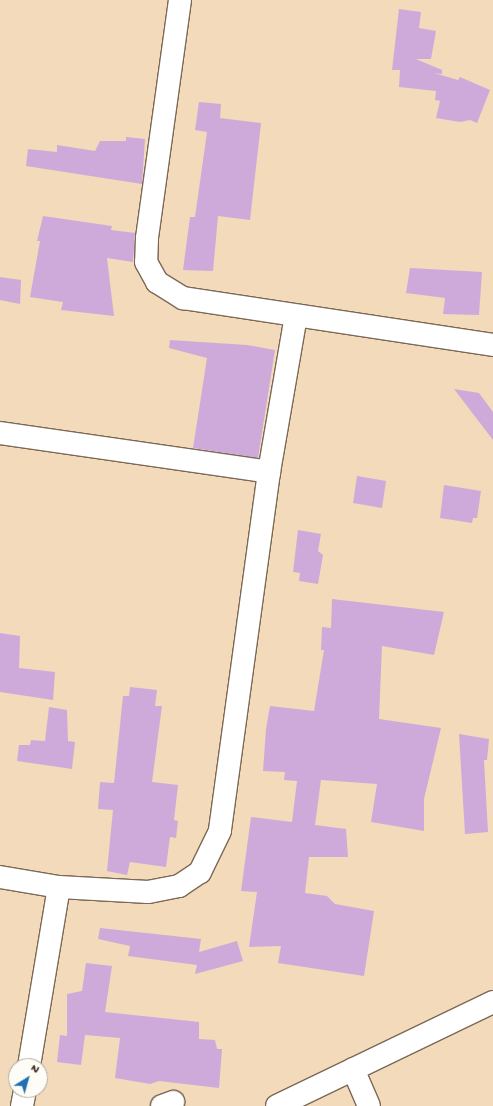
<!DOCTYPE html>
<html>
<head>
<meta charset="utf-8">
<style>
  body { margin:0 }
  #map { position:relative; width:493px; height:1106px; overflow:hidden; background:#f2daba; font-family:"Gochi Hand",sans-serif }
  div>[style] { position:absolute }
  .building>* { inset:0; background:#ceaadb }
  .roads { filter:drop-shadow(1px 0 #7b6855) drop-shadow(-1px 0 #7b6855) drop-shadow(0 1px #7b6855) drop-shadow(0 -1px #7b6855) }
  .minor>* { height:22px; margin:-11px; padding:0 11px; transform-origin:11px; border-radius:11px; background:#fff }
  span { translate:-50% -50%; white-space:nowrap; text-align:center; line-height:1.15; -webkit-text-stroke:3px #fdfcf7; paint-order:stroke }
  .north { position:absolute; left:8px; top:1058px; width:40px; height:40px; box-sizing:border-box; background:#fdfcf7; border:1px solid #afa8a0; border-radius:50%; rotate:37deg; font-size:11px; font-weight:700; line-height:16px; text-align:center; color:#3b2a1e }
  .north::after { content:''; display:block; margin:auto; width:14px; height:18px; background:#1f6fb2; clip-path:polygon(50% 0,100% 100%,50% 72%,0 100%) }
</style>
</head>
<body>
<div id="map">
  <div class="building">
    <i style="clip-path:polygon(399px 9px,421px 12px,419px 28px,436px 31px,431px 59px,416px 59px,442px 70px,442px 74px,434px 73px,458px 80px,460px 77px,490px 90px,477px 123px,470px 120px,460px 122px,436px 118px,440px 101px,435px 100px,436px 91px,399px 87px,400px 70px,392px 70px)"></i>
    <i style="clip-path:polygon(199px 102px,221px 104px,220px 118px,261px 123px,250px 220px,218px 216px,213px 271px,183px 270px,190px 217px,195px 217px,207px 132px,195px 130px)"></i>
    <i style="clip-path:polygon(126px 137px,145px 139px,142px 184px,26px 166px,28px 149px,57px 152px,57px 145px,95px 151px,100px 141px,126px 141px)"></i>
    <i style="clip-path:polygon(43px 216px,112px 226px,111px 230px,135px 233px,133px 262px,107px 258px,114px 316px,61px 310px,63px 302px,30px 297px,40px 241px,37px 241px)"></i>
    <i style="clip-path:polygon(410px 268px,482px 272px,479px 315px,443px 314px,445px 298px,406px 293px)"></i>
    <i style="clip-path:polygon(0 277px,21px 280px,20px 304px,0 300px)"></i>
    <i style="clip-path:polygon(170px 340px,247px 345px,275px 350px,258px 458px,193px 448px,207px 358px,169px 348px)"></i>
    <i style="clip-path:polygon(454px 389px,479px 393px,493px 412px,493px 440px)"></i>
    <i style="clip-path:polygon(357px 476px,386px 481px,382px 508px,353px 503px)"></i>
    <i style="clip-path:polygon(444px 485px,481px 491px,477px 518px,473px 518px,472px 523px,440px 518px)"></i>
    <i style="clip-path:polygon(298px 530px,321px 534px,318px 551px,323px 555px,318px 584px,299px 581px,300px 573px,293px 572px)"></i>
    <i style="clip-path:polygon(332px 599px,444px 612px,434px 655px,382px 646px,379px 719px,441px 728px,424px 799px,424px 831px,371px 822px,377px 784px,321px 780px,315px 825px,346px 829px,348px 857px,309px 857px,305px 893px,327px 896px,335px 904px,374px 911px,364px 976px,278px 963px,281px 946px,249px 947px,257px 892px,241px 891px,251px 817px,292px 822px,297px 781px,284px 780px,285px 772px,263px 771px,266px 729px,270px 706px,314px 711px,324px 650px,321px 650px,322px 627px,331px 628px)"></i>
    <i style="clip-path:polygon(0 633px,20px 636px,19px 668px,55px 672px,53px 700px,0 692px)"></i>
    <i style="clip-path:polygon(130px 687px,157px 690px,155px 706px,162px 706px,152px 782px,178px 785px,174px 820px,178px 821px,176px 838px,170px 837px,166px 867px,130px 862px,127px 875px,107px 871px,113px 810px,98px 809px,100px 782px,114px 783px,123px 696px,129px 696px)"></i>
    <i style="clip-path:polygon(49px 707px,67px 710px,68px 741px,75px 742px,72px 769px,17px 761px,19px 745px,30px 745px,31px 740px,45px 741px)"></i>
    <i style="clip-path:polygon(459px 734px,489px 739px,487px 760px,484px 760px,488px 832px,465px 834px)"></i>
    <i style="clip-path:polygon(100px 928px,201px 939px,199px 952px,237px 941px,243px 961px,195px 974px,199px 955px,197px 965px,128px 956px,130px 946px,98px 939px)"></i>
    <i style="clip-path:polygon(86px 963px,112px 966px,105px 1012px,199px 1022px,199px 1039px,215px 1040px,217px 1049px,222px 1049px,219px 1088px,159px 1081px,150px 1084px,115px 1078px,120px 1038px,85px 1035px,81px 1065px,57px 1062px,60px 1035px,67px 1036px,67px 994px,82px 991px)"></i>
  </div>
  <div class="roads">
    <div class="minor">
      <i style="left:180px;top:0;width:240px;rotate:97.9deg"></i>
      <i style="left:147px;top:238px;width:24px;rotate:92deg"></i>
      <i style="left:146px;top:262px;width:23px;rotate:61deg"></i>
      <i style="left:157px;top:282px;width:31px;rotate:32deg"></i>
      <i style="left:183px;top:298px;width:314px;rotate:8.6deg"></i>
      <i style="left:0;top:433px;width:272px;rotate:8.2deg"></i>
      <i style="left:269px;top:472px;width:362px;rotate:97.8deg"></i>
      <i style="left:220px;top:831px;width:46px;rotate:116deg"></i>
      <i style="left:200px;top:872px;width:25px;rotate:146deg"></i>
      <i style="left:179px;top:886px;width:32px;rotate:169deg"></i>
      <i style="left:148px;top:892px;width:89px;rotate:-176.8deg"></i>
      <i style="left:59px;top:887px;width:60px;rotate:-170.4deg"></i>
      <i style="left:269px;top:472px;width:158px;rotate:-80.2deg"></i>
      <i style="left:29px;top:1066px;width:181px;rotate:-80.5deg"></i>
      <i style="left:353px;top:1069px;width:40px;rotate:66.6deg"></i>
      <i style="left:22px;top:1106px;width:16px;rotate:-79deg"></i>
      <i style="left:162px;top:1106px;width:12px;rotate:-20deg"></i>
      <i style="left:277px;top:1106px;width:240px;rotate:-25.7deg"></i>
    </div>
  </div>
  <div class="north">N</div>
</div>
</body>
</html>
